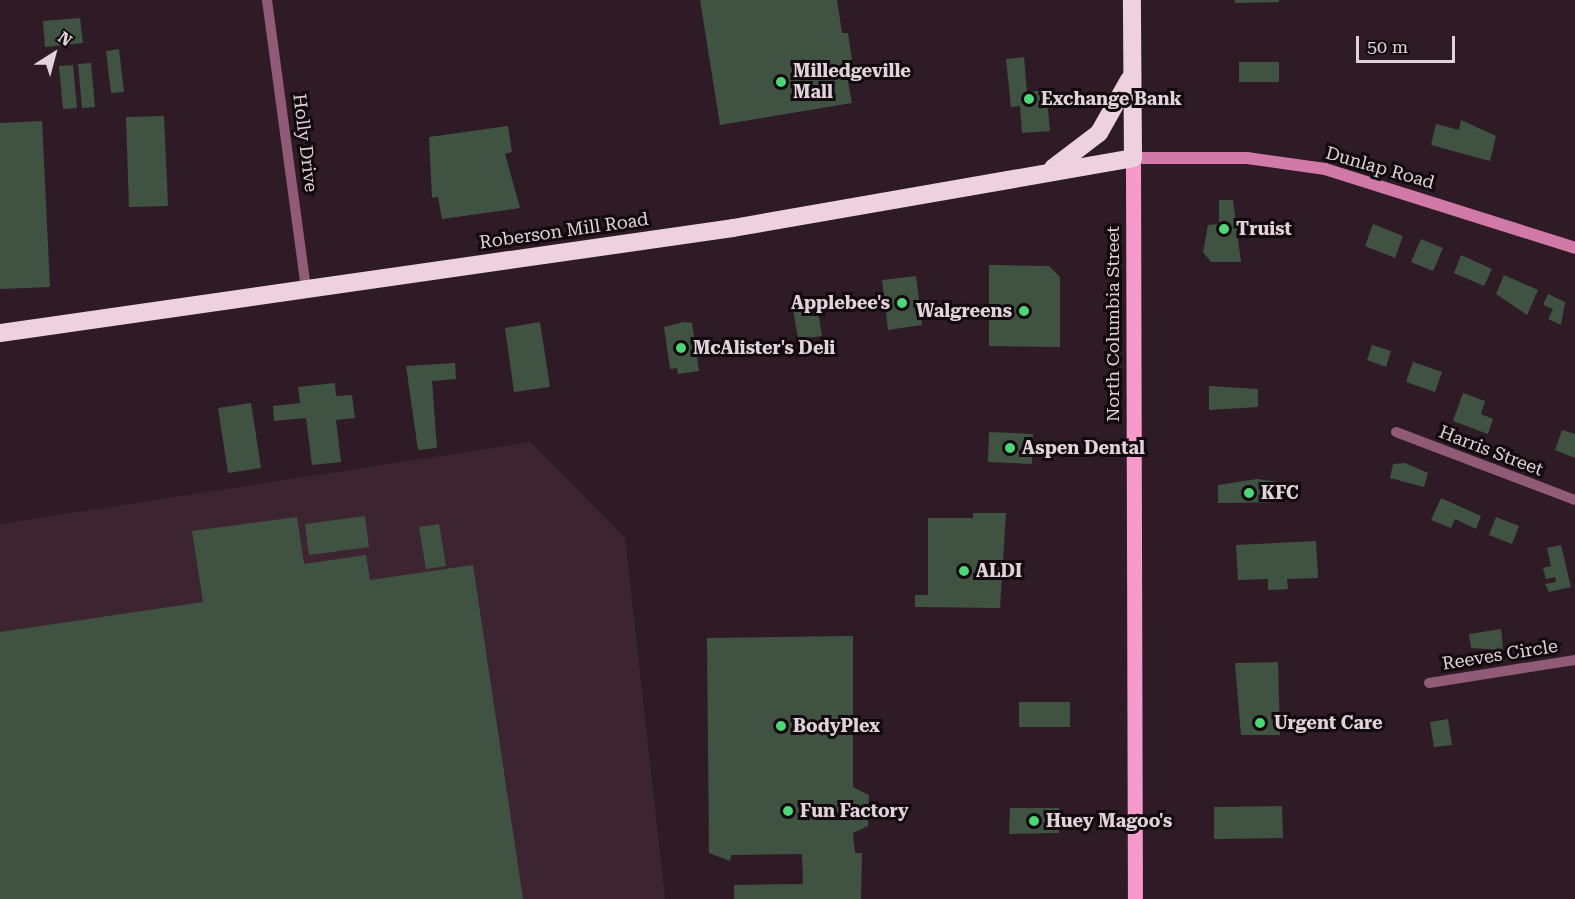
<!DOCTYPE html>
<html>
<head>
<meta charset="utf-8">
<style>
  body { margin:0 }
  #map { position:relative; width:1575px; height:899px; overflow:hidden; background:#2f1b25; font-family:"Roboto Serif",serif }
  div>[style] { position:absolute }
  .built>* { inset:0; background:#3d2431 }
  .building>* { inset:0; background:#405343 }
  .street>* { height:10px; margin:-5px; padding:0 5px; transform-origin:5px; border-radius:5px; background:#915a77 }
  .secondary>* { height:12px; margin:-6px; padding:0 6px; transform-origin:6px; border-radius:6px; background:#d179a7 }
  .primary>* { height:15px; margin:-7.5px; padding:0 7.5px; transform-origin:7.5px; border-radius:7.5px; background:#f59aca }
  .highway>* { height:18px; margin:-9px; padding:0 9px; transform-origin:9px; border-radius:9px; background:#eed1df }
  .dots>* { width:16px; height:16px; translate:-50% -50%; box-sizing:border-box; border:3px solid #11090d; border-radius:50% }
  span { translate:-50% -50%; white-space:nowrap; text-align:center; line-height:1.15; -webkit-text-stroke:6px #11090d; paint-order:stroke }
  .poi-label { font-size:18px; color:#e1d3d9; font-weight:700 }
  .left { translate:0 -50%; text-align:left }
  .right { translate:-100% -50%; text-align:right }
  .street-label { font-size:18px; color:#e1d3d9 }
  .north { position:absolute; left:24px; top:24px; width:60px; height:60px; -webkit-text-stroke:4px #11090d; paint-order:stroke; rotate:36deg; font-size:16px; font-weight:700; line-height:24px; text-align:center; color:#e1d3d9 }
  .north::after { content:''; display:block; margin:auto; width:21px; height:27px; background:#e1d3d9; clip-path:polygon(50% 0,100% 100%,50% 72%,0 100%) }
  .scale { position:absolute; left:1356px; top:36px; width:99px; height:27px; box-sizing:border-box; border:3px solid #e1d3d9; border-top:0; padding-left:8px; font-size:18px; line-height:21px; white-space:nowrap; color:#e1d3d9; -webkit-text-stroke:4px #11090d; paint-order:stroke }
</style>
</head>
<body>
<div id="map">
  <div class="built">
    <i style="clip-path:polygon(531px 442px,625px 538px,665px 899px,0 899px,0 524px)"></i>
  </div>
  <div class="building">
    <i style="clip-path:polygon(700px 0,837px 0,842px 33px,848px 33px,852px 60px,844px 60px,852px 103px,720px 125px)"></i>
    <i style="clip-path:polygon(1235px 0,1279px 0,1279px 2px,1235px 3px)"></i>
    <i style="clip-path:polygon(80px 18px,83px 43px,45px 47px,43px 21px)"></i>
    <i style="clip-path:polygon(119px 49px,124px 92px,111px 93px,106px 51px)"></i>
    <i style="clip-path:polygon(1024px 57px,1027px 92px,1046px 90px,1050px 131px,1022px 133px,1020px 106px,1011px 107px,1006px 59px)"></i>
    <i style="clip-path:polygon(1239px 62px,1279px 62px,1279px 82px,1239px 82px)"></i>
    <i style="clip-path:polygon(91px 63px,95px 107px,82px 108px,78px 64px)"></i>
    <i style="clip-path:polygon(73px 65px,77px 108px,63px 109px,59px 66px)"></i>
    <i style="clip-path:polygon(164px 116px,168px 206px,129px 207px,126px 117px)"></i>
    <i style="clip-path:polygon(1461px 120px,1496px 136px,1490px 161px,1431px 145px,1436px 124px,1459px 130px)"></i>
    <i style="clip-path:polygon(42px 121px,50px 287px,0 289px,0 123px)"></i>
    <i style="clip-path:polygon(508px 126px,512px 152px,505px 154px,520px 208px,442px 219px,438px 197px,432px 198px,429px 137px)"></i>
    <i style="clip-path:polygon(1219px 200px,1233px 200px,1241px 262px,1211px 262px,1203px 252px,1208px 225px,1219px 224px)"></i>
    <i style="clip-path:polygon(1373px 224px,1403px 236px,1395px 258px,1365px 246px)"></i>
    <i style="clip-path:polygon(1421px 239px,1443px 248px,1433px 271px,1411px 262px)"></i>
    <i style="clip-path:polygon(1461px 255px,1492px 269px,1484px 286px,1454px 273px)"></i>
    <i style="clip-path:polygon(989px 265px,1049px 266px,1060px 277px,1060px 347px,989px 346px)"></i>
    <i style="clip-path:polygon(1504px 275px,1538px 290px,1527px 315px,1496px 294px)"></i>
    <i style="clip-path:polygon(916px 276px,922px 325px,888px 330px,882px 280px)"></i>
    <i style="clip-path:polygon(1548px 294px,1565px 302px,1561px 325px,1548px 319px,1553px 309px,1543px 305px)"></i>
    <i style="clip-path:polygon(816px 298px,822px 336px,798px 339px,792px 302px)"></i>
    <i style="clip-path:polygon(540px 322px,550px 387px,514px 392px,505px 328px)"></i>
    <i style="clip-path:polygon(683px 322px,692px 323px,699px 371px,678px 374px,677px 368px,670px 369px,664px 327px)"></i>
    <i style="clip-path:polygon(1372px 345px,1391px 351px,1386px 367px,1367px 360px)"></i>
    <i style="clip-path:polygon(1413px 362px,1442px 372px,1435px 392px,1406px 382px)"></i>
    <i style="clip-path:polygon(455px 363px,456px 379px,432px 381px,437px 448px,418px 450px,406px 366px)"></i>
    <i style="clip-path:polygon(335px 383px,336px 396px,352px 395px,355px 418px,336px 420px,341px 462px,312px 465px,306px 418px,274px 421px,273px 406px,300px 403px,298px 387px)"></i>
    <i style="clip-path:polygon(1209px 386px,1258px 389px,1258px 407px,1209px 410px)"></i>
    <i style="clip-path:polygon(1463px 393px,1485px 401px,1481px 414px,1493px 419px,1488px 434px,1453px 421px)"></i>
    <i style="clip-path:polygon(251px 403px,261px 468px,228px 473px,218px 408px)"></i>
    <i style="clip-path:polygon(1562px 430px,1575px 434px,1575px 458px,1555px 450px)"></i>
    <i style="clip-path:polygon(989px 432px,1033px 434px,1032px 464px,988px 462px)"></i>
    <i style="clip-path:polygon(1405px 463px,1428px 473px,1424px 487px,1390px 478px,1393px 464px)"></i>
    <i style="clip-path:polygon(1257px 479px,1279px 482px,1280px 502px,1218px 503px,1218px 485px)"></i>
    <i style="clip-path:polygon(1441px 498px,1481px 516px,1476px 529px,1455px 519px,1451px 528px,1431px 520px)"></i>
    <i style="clip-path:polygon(973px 513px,1006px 513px,1000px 608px,915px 607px,915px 595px,928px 595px,928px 518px,973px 518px)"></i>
    <i style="clip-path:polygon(365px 516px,369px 547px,309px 555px,305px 524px)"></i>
    <i style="clip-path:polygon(297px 517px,304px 564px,366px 555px,370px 580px,473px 565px,523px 899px,0 899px,0 632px,203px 602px,192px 531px)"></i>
    <i style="clip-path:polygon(1496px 517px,1519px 526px,1512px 544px,1489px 535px)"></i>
    <i style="clip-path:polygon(439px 524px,446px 566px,426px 569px,419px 527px)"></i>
    <i style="clip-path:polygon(1316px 541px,1318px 578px,1287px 579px,1288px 589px,1268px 590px,1268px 579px,1238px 580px,1236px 545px)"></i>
    <i style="clip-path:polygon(1561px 545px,1571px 587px,1549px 592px,1545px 584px,1556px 582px,1555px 577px,1546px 579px,1543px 568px,1551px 566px,1547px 548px)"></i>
    <i style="clip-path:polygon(1501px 629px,1503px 650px,1471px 648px,1469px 634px)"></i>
    <i style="clip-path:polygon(853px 636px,853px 787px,869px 795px,868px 826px,853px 833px,855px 853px,862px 853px,861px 899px,734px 899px,734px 885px,803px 884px,802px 854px,731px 855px,730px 861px,709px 853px,707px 638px)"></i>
    <i style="clip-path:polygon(1278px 662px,1280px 735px,1241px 735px,1235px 663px)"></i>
    <i style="clip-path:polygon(1019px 702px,1070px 702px,1070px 727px,1019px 727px)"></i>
    <i style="clip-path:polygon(1448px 719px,1452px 745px,1434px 747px,1430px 722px)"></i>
    <i style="clip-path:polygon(1282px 806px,1283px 838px,1214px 839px,1214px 807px)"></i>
    <i style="clip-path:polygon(1010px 808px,1059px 808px,1059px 833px,1009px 834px)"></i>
  </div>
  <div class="street">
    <i style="left:267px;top:0;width:293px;rotate:82.3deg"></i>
    <i style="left:1396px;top:432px;width:191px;rotate:20.8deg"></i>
    <i style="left:1429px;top:683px;width:148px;rotate:-9deg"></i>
  </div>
  <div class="secondary">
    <i style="left:1133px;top:158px;width:114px"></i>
    <i style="left:1247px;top:158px;width:79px;rotate:8deg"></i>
    <i style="left:1325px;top:169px;width:262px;rotate:17.5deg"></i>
  </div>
  <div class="primary">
    <i style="left:1133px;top:158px;width:741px;rotate:89.85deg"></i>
  </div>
  <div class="highway">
    <i style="left:1053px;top:168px;width:58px;rotate:-37.3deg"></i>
    <i style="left:1099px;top:133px;width:61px;rotate:-60.5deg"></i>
    <i style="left:0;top:333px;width:740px;rotate:-8.15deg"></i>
    <i style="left:733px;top:228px;width:406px;rotate:-9.9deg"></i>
    <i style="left:1133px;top:158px;width:158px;rotate:-90.4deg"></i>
  </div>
  <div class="dots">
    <i style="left:781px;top:82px;background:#4cd676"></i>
    <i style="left:1029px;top:99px;background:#4cd676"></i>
    <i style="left:1224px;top:229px;background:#4cd676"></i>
    <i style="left:902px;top:303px;background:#4cd676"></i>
    <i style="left:1024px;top:311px;background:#4cd676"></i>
    <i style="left:681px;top:348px;background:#4cd676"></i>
    <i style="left:1010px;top:448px;background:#4cd676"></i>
    <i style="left:1249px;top:493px;background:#4cd676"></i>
    <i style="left:964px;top:571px;background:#4cd676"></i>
    <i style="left:1260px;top:723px;background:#4cd676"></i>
    <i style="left:781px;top:726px;background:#4cd676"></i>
    <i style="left:788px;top:811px;background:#4cd676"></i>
    <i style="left:1034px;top:821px;background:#4cd676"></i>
  </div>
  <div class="poi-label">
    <span class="left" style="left:793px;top:82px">Milledgeville<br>Mall</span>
    <span class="left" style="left:1041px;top:99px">Exchange Bank</span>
    <span class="left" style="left:1236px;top:229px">Truist</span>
    <span class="right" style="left:890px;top:303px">Applebee's</span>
    <span class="right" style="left:1012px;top:311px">Walgreens</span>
    <span class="left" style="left:693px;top:348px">McAlister's Deli</span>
    <span class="left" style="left:1022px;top:448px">Aspen Dental</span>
    <span class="left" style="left:1261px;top:493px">KFC</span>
    <span class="left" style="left:976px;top:571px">ALDI</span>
    <span class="left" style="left:1274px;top:723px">Urgent Care</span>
    <span class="left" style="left:793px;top:726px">BodyPlex</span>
    <span class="left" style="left:800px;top:811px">Fun Factory</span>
    <span class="left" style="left:1046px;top:821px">Huey Magoo's</span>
  </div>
  <div class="street-label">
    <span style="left:305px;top:143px;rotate:83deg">Holly Drive</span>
    <span style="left:1380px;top:168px;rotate:16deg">Dunlap Road</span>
    <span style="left:564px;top:231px;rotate:-8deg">Roberson Mill Road</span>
    <span style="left:1113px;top:324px;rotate:-90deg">North Columbia Street</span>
    <span style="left:1491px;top:451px;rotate:21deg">Harris Street</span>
    <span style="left:1500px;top:655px;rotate:-9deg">Reeves Circle</span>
  </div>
  <div class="north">N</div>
  <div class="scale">50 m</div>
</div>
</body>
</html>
